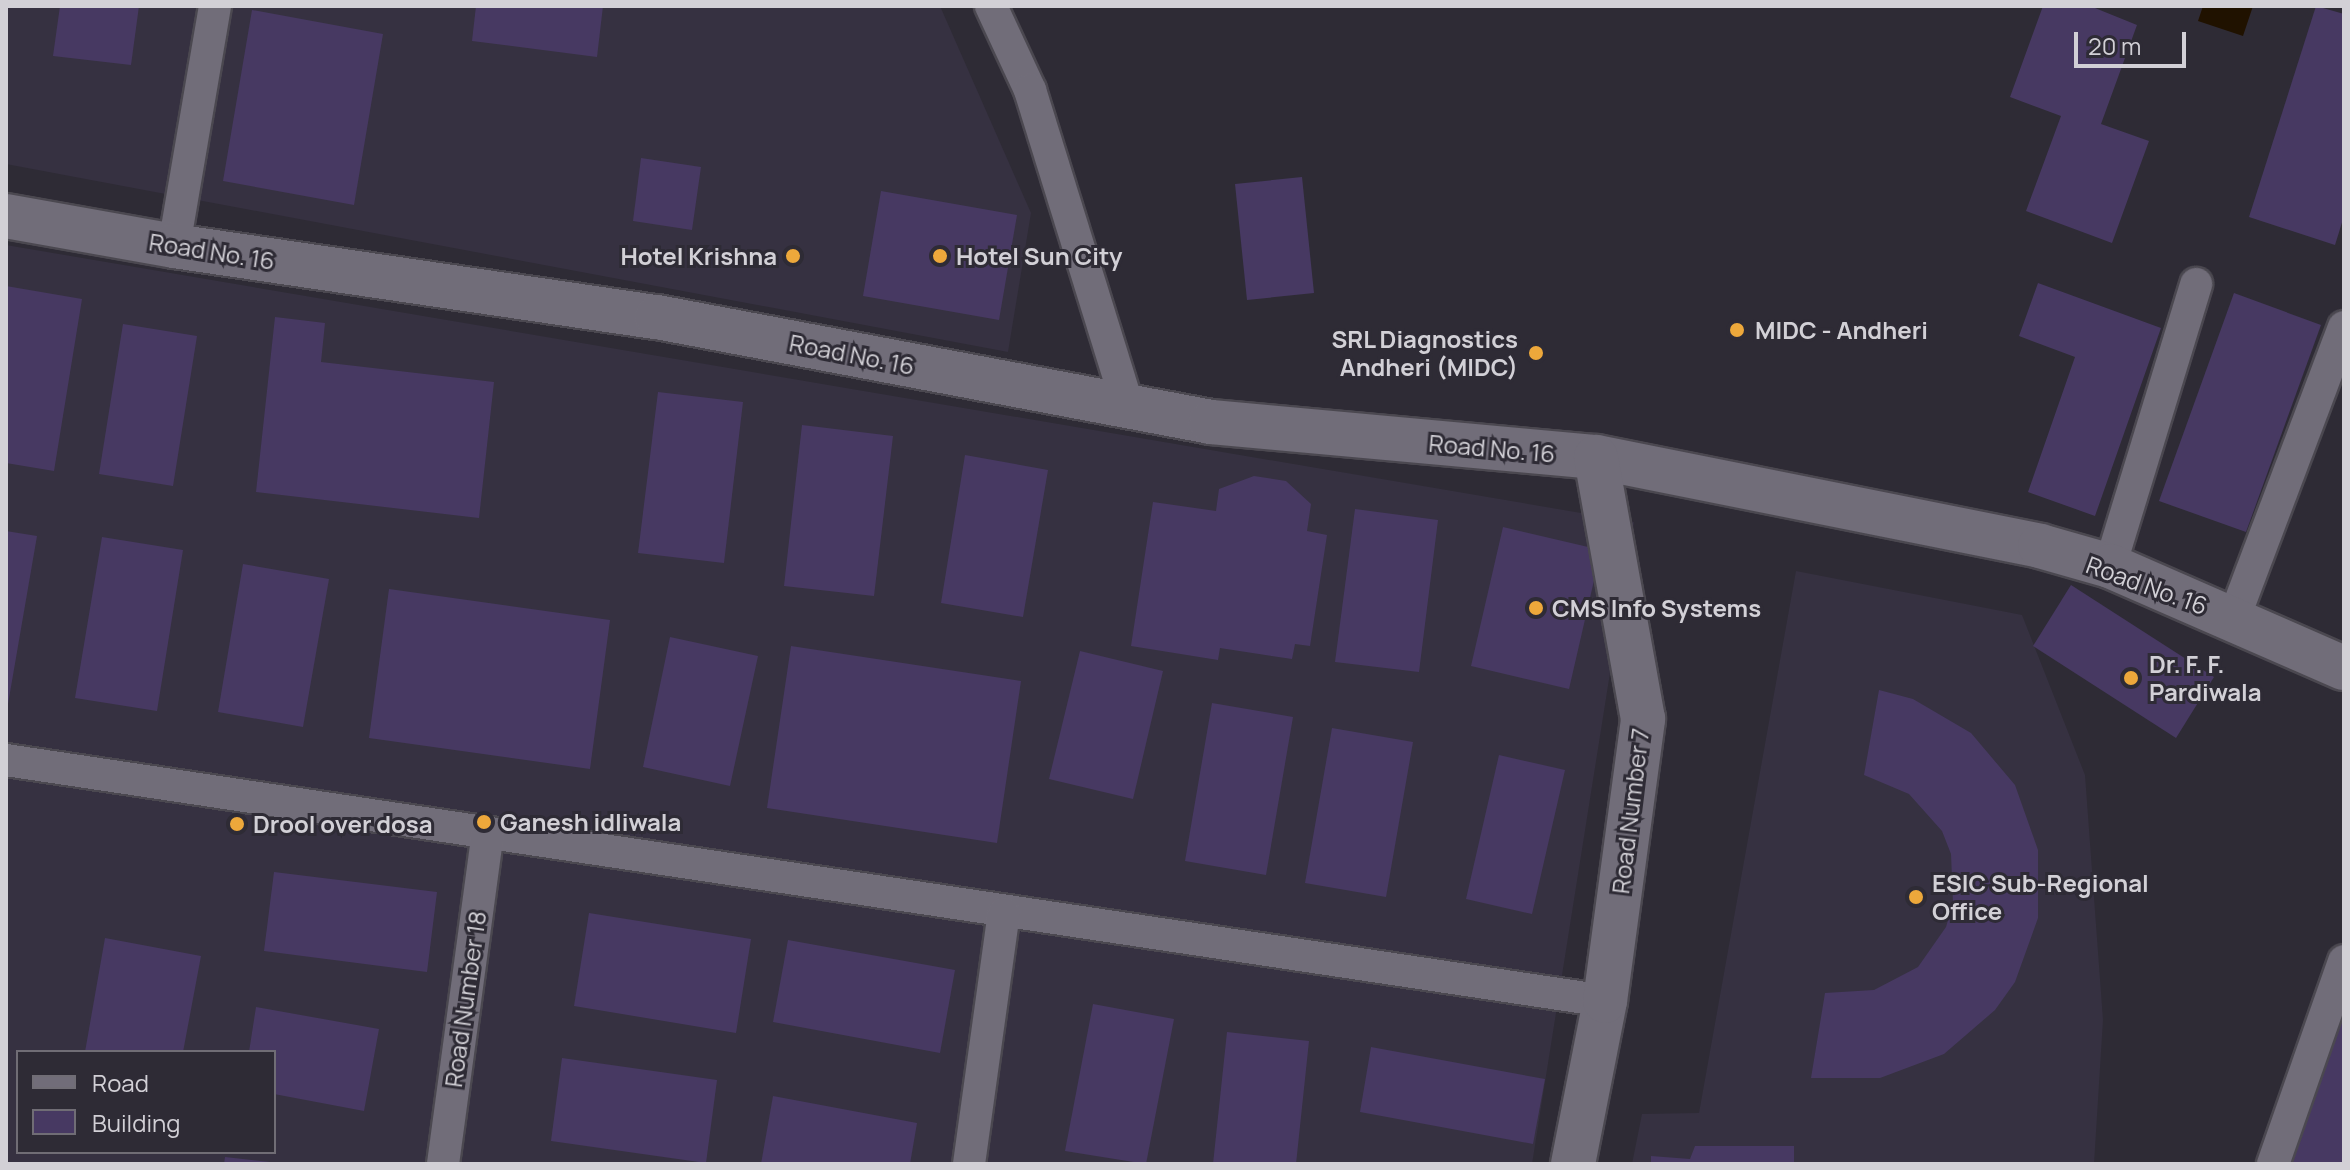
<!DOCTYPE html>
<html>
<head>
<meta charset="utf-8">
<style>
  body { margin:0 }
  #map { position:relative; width:2350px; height:1170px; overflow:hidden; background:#2e2b35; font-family:Manrope,sans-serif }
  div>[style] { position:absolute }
  .built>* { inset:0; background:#363141 }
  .water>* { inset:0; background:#201200 }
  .building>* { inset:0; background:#473962 }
  .roads { filter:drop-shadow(2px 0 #4b4850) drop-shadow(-2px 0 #4b4850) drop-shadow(0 2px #4b4850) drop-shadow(0 -2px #4b4850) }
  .street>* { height:32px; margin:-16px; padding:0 16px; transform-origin:16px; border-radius:16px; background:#716d79 }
  .secondary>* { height:44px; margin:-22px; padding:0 22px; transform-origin:22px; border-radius:22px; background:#716d79 }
  .dots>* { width:22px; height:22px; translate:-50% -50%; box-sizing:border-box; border:4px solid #2e2b35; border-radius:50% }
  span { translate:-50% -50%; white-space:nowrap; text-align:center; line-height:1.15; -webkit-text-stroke:6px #2e2b35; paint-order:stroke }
  .street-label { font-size:24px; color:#d2d0d6 }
  .poi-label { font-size:24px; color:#d2d0d6; font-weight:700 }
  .right { translate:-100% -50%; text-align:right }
  .left { translate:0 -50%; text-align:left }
  .frame { position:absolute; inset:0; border:8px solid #d2d0d6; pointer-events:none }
  .legend { position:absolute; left:16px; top:1050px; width:260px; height:104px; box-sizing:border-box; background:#2e2b35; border:2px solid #706d75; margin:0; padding:10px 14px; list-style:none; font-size:24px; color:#d2d0d6 }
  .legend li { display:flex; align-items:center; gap:16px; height:40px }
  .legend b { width:40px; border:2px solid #706d75 }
  .scale { position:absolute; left:2074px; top:32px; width:112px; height:36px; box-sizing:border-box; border:4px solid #d2d0d6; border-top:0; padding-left:10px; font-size:24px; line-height:28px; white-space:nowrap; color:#d2d0d6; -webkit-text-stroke:6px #2e2b35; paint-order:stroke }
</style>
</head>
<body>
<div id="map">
  <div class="built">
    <i style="clip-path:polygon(6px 6px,940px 6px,1031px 213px,1008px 352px,6px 164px)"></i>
    <i style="clip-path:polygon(evenodd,6px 245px,1634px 522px,1532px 1164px,6px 1164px,6px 245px,18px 1052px,274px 1052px,274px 1152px,18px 1152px,18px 1052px)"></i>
    <i style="clip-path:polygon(1796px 571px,2022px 615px,2085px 775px,2103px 1020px,2094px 1164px,1632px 1164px,1642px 1114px,1699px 1113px)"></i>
  </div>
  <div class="water">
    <i style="clip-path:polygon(2203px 6px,2253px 6px,2243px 36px,2198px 21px)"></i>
  </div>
  <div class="building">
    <i style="clip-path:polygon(60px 6px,139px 6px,131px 65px,53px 56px)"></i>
    <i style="clip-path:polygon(476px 6px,603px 6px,597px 57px,472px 41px)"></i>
    <i style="clip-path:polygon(2043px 6px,2090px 6px,2137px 25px,2101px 124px,2149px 141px,2112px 243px,2026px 211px,2061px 116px,2010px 97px)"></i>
    <i style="clip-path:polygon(2316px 6px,2344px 14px,2344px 216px,2335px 245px,2249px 217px)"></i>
    <i style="clip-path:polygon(252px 10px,383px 34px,354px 205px,223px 181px)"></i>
    <i style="clip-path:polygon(641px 158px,701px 167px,692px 230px,633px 221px)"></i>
    <i style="clip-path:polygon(1302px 177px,1314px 293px,1247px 300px,1235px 184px)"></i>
    <i style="clip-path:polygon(881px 191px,1017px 215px,999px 320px,863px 296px)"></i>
    <i style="clip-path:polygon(2038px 283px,2161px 328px,2095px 516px,2028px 492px,2075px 357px,2019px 336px)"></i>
    <i style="clip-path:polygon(6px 286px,82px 299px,54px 471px,6px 463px)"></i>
    <i style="clip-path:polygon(2234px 293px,2321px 325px,2246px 532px,2159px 501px)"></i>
    <i style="clip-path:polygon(275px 317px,325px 323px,321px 362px,494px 382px,479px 518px,256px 492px)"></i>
    <i style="clip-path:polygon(123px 324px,197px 336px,173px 486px,99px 474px)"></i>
    <i style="clip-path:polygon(658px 392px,743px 402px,724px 563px,638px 553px)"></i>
    <i style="clip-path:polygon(802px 425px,893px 436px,874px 596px,784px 586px)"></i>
    <i style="clip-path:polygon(965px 455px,1048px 470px,1023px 617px,941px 603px)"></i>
    <i style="clip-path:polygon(1254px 476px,1286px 481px,1311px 504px,1307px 531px,1327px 535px,1310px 646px,1295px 644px,1292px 659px,1220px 648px,1218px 660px,1131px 646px,1153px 502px,1216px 511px,1219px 489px)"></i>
    <i style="clip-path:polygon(1355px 509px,1438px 520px,1419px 672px,1335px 662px)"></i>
    <i style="clip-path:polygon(1503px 527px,1601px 550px,1569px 689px,1471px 666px)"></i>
    <i style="clip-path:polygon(6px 531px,37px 536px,8px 704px,6px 704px)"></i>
    <i style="clip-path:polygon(102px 537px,183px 550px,157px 711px,75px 698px)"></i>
    <i style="clip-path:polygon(243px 564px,329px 579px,303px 727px,218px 712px)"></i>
    <i style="clip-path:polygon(2071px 585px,2214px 677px,2176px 738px,2033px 646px)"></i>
    <i style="clip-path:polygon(389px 589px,610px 620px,590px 769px,369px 738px)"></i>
    <i style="clip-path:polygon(670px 637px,758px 656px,730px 786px,643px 767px)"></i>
    <i style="clip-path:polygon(791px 646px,1021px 681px,997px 843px,767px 808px)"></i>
    <i style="clip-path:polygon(1080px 651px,1163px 671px,1133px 799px,1049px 779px)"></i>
    <i style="clip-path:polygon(1879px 690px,1913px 699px,1971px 733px,2015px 785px,2038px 850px,2038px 918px,2015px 982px,1995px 1010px,1944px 1054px,1880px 1078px,1811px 1078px,1825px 993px,1874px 990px,1918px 967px,1946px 927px,1953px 903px,1951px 854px,1942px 831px,1909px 794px,1864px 775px)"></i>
    <i style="clip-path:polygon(1212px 703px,1293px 717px,1266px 875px,1185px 861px)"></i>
    <i style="clip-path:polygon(1332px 728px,1413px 742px,1386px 897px,1305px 883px)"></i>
    <i style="clip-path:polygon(1499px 755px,1565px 770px,1532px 914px,1466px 899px)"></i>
    <i style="clip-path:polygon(274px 872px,437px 892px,427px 972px,264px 951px)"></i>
    <i style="clip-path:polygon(589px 913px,751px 939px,736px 1033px,574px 1006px)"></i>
    <i style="clip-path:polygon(105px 938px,201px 956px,183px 1052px,85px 1052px)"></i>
    <i style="clip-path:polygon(788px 940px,955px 970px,940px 1053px,773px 1022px)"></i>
    <i style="clip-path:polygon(1093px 1004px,1174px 1019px,1146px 1164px,1065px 1151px)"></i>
    <i style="clip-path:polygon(2344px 1005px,2344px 1164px,2279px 1164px)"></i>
    <i style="clip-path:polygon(256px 1007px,379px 1029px,364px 1111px,274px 1094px,274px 1052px,249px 1052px)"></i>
    <i style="clip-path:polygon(1227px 1032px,1309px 1041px,1296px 1164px,1213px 1164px)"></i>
    <i style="clip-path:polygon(1371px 1047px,1545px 1079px,1533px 1144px,1360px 1112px)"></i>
    <i style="clip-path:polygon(562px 1058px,717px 1080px,706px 1163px,551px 1141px)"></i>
    <i style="clip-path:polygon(773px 1096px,917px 1123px,910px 1164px,761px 1164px)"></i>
    <i style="clip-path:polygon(1695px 1146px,1794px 1146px,1794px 1164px,1651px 1164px,1651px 1156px,1690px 1159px)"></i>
    <i style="clip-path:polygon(225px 1157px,270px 1162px,270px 1164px,224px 1164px)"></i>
  </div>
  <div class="roads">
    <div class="street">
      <i style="left:991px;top:6px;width:93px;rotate:65.1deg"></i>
      <i style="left:1030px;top:90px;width:331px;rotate:72.8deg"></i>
      <i style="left:174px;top:246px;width:243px;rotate:-80.3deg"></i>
      <i style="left:2110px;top:566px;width:295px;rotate:-73deg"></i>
      <i style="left:2234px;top:618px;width:311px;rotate:-69.3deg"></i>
      <i style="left:6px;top:760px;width:1617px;rotate:8.57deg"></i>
      <i style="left:443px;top:1164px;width:334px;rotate:-82.3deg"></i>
      <i style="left:969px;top:1164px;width:253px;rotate:-82.1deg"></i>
      <i style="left:2273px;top:1164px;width:215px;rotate:-70.7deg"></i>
    </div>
    <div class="secondary">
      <i style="left:6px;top:216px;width:171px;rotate:10.1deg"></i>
      <i style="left:174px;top:246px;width:488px;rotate:8.4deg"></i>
      <i style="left:657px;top:317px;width:564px;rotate:10.73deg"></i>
      <i style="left:1211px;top:422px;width:387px;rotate:5.2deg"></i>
      <i style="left:1596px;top:457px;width:453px;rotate:11.3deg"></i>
      <i style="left:2040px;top:546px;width:73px;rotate:15.9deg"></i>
      <i style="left:2110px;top:566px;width:255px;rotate:23.6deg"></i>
      <i style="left:1573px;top:1164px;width:166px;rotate:-78.9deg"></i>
      <i style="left:1605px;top:1001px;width:285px;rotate:-82.3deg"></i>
      <i style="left:1643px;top:719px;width:266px;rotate:-100.2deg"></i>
    </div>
  </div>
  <div class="dots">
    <i style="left:793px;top:256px;background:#eda83b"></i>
    <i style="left:940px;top:256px;background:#eda83b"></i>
    <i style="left:1737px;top:330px;background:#eda83b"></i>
    <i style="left:1536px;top:353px;background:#eda83b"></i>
    <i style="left:1536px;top:608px;background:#eda83b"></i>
    <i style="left:2131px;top:678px;background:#eda83b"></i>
    <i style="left:484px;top:822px;background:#eda83b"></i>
    <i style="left:237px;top:824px;background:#eda83b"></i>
    <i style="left:1916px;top:897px;background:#eda83b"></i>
  </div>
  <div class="street-label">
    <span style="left:212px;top:251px;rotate:9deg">Road No. 16</span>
    <span style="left:852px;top:354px;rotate:11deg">Road No. 16</span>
    <span style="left:1492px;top:448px;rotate:5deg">Road No. 16</span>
    <span style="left:2147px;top:585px;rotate:20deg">Road No. 16</span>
    <span style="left:1630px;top:811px;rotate:-83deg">Road Number 7</span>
    <span style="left:465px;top:999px;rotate:-82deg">Road Number 18</span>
  </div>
  <div class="poi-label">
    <span class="right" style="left:777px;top:256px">Hotel Krishna</span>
    <span class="left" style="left:956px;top:256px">Hotel Sun City</span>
    <span class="left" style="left:1755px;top:330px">MIDC - Andheri</span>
    <span class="right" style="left:1518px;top:353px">SRL Diagnostics<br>Andheri (MIDC)</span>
    <span class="left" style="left:1552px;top:608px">CMS Info Systems</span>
    <span class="left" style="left:2149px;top:678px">Dr. F. F.<br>Pardiwala</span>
    <span class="left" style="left:500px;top:822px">Ganesh idliwala</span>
    <span class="left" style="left:253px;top:824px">Drool over dosa</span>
    <span class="left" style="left:1932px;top:897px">ESIC Sub-Regional<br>Office</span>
  </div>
  <div class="frame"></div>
  <ul class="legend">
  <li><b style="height:10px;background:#716d79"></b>Road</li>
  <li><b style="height:22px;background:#473962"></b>Building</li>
  </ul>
  <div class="scale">20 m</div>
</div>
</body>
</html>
